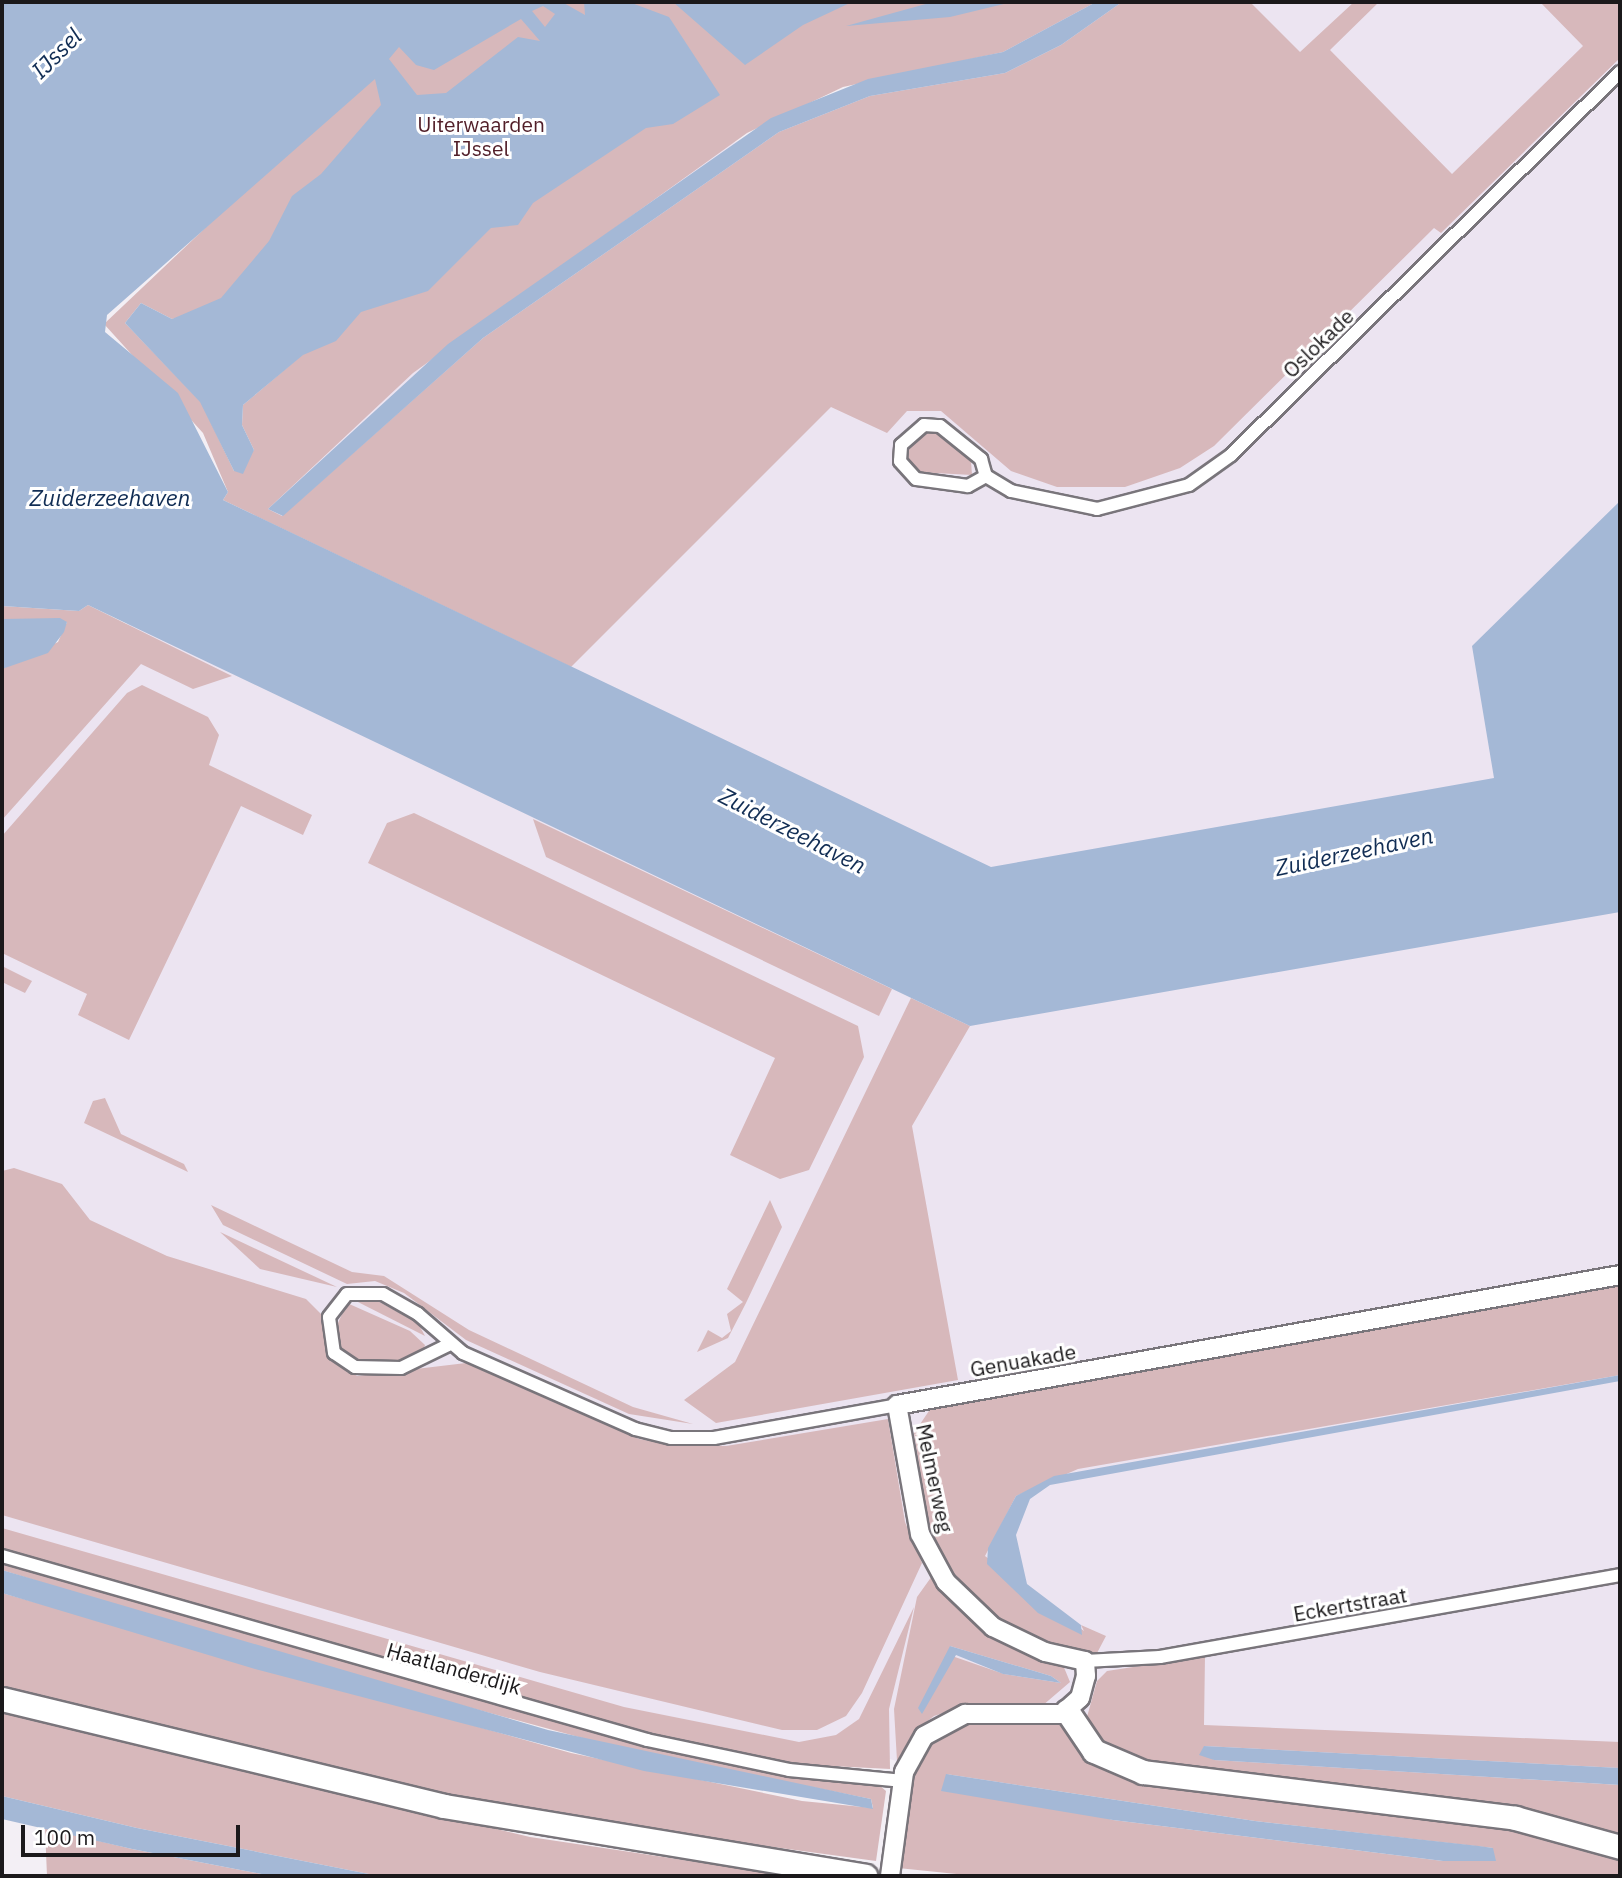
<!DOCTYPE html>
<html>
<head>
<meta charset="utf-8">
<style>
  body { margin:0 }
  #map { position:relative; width:1622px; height:1878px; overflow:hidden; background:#f3eff5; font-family:"IBM Plex Sans",sans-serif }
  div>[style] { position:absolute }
  .built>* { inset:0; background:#ece4f1 }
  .green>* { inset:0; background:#d7b8bb }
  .water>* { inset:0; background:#a4b8d6 }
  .roads { filter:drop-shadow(2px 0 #79757b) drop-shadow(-2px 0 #79757b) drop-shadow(0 2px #79757b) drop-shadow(0 -2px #79757b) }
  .street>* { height:12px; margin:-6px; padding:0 6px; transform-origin:6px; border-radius:6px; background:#fff }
  .secondary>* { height:18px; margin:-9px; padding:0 9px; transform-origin:9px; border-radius:9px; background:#fff }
  .highway>* { height:23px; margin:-11.5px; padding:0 11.5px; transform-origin:11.5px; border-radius:11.5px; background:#fff }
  span { translate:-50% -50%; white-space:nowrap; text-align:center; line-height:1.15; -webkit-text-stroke:6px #fff; paint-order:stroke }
  .park-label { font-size:21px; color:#511e28 }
  .street-label { font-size:21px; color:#1b191b }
  .water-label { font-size:23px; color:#112d54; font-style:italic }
  .frame { position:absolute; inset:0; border:4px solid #1b191b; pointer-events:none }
  .scale { position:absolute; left:21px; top:1825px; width:219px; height:32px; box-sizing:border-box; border:4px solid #1b191b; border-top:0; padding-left:9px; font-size:21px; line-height:24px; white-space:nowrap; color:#1b191b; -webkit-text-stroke:5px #fff; paint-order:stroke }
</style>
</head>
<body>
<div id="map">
  <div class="built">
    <i style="clip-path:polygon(1078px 2px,1620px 2px,1620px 1775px,974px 1787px,875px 1754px,762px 1750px,2px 1537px,2px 737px,413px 368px,691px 160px)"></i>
  </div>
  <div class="green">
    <i style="clip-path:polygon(evenodd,458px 2px,1096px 2px,1003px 52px,843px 87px,747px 133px,413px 373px,268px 509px,282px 516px,483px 338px,779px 132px,870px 96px,1005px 73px,1061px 45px,1122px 2px,1250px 2px,1300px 52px,1354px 2px,1379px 2px,1330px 50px,1452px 174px,1583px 46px,1540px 2px,1620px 2px,1620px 58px,1441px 233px,1434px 228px,1214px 446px,1180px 468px,1125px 487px,1057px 487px,1011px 471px,941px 411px,907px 411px,887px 433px,831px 407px,571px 667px,223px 500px,228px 492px,203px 433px,104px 324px,394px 49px,458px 2px,141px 303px,172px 319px,192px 315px,296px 360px,243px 405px,242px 425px,254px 450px,234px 471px,201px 402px,125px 323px,141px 303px)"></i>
    <i style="clip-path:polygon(923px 430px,938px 434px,971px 461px,972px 475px,916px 472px,904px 450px)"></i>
    <i style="clip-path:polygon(88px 605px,232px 676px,193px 689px,141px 664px,2px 820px,2px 669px,58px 642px,67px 622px,2px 619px,2px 606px,79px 611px)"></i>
    <i style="clip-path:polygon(142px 685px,208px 717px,219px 735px,209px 765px,312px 815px,303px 835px,241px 806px,129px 1040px,78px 1015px,87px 994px,2px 953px,2px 836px,127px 693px)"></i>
    <i style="clip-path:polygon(414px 813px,858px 1026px,864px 1057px,809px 1170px,780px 1179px,730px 1155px,775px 1058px,368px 863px,387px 823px)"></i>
    <i style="clip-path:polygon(533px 819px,892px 989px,879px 1016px,546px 857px)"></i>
    <i style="clip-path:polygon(2px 966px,32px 981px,25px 993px,2px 982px)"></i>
    <i style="clip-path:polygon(911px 998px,970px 1026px,912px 1126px,958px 1380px,716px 1423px,684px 1400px,735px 1362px)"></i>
    <i style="clip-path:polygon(105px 1098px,121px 1134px,184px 1164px,188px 1172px,84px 1123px,93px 1101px)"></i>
    <i style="clip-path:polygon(14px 1168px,62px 1184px,90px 1220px,167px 1256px,306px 1299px,322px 1315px,327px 1356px,357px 1376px,466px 1363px,639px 1439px,667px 1444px,726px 1446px,888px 1419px,905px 1522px,922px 1563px,862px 1693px,846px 1716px,817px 1730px,782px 1730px,540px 1672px,2px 1515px,2px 1171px)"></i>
    <i style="clip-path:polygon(770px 1200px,782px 1227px,746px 1303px,728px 1338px,697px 1352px,708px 1330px,722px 1338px,731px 1331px,727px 1314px,743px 1302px,727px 1289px)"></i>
    <i style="clip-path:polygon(211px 1205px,352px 1272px,384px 1276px,469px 1330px,633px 1407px,693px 1424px,629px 1414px,466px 1340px,404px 1293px,375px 1281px,347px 1284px,223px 1225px)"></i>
    <i style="clip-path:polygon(220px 1232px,337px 1287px,260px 1269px)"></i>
    <i style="clip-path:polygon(1620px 1284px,1620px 1375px,1078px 1469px,1016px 1496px,985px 1556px,1084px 1631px,1081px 1625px,1106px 1636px,1096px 1655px,1057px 1648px,987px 1612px,947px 1567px,929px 1531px,914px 1433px,931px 1408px)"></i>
    <i style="clip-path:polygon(372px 1298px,418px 1323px,425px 1336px,354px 1300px)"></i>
    <i style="clip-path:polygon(347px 1303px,410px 1331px,425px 1345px,423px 1351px,406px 1361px,365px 1363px,343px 1354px,333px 1334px)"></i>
    <i style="clip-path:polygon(2px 1528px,624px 1707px,799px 1742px,836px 1735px,859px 1719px,914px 1607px,889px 1709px,890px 1769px,791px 1764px,649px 1735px,202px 1612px,2px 1549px)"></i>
    <i style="clip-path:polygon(2px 1559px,572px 1726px,879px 1785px,886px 1791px,876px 1861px,535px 1815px,2px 1686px,2px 1593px,571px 1753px,802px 1801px,873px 1808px,871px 1799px,619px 1748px,262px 1651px,2px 1570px)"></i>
    <i style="clip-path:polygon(evenodd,932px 1576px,974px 1624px,1063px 1665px,1070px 1682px,1042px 1706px,974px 1703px,934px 1716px,917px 1729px,897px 1761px,894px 1709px,917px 1597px,932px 1576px,950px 1646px,1051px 1676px,1061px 1683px,1004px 1674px,952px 1656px,950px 1646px)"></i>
    <i style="clip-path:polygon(1205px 1656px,1204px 1725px,1620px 1742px,1620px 1768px,1204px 1746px,1214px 1760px,1620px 1785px,1620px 1839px,1504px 1808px,1198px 1776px,1109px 1755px,1085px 1724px,1097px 1681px,1107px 1671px)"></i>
    <i style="clip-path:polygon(2px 1709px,530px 1837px,790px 1876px,379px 1876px,137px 1828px,2px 1796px)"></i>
    <i style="clip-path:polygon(evenodd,974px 1720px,1065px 1725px,1093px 1758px,1538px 1825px,1620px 1850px,1620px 1876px,976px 1876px,898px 1868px,910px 1777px,935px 1735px,974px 1720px,946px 1774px,1255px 1821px,1493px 1848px,1443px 1861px,1113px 1820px,946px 1774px)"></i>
    <i style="clip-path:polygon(45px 1828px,132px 1849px,272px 1876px,47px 1876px)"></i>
  </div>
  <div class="water">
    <i style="clip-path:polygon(evenodd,2px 2px,562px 2px,585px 15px,584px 2px,629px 2px,669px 17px,720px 95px,673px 124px,646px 128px,533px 203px,518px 225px,491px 228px,428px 291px,361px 312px,336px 341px,303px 355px,243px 405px,242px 425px,254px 450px,243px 474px,234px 471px,200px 402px,125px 323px,141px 303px,172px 319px,221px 298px,269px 241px,292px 196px,321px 174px,381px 105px,375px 79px,107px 315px,105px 332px,178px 393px,228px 492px,223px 500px,991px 867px,1494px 778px,1472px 646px,1620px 501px,1620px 912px,970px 1026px,88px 605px,79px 611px,2px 606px,2px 2px,543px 6px,555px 14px,545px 27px,532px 11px,543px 6px,2px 2px,521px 19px,540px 41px,518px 37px,446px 93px,417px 95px,389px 59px,399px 47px,416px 65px,434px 70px,521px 19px)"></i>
    <i style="clip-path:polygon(673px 2px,852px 2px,803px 25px,745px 65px)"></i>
    <i style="clip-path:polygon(933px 2px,1012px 2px,950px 17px,846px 26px)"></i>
    <i style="clip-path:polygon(1096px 2px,1122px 2px,1061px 45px,1005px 73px,870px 96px,779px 132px,483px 338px,283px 516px,268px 509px,448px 344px,771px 118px,868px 79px,1003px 52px)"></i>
    <i style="clip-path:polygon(60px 618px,67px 622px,64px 632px,48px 653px,2px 669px,2px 619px)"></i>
    <i style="clip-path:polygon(1620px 1375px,1620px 1381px,1050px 1485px,1030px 1499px,1016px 1535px,1027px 1584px,1081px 1625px,1082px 1635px,1038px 1613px,987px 1564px,988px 1548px,1016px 1496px,1054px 1476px)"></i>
    <i style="clip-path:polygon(2px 1570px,548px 1730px,871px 1799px,873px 1809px,644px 1771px,255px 1669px,2px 1593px)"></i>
    <i style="clip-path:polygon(950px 1646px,1051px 1676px,1061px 1683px,1003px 1674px,956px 1655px,922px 1714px,918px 1708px)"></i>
    <i style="clip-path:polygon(1204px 1746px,1620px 1768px,1620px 1785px,1214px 1760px,1199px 1755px)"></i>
    <i style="clip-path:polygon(946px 1774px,1255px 1821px,1479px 1846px,1493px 1848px,1496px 1861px,1443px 1861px,1113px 1820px,941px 1791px)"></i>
    <i style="clip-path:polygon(2px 1796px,137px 1828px,379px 1876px,272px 1876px,132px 1849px,2px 1819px)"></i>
  </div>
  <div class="roads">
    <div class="street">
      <i style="left:986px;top:476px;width:21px;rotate:151deg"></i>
      <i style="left:968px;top:486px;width:52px;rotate:-172.3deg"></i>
      <i style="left:916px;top:479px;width:24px;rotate:-132deg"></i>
      <i style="left:900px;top:461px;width:16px;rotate:-86deg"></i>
      <i style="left:901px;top:445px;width:30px;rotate:-41deg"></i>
      <i style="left:924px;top:425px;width:16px;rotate:4deg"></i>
      <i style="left:940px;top:426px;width:53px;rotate:38.8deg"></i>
      <i style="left:981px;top:459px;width:18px;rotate:74deg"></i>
      <i style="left:986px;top:476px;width:29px;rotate:31deg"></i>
      <i style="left:1011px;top:491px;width:88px;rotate:11.8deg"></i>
      <i style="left:1097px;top:509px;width:95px;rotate:-14.6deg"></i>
      <i style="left:1189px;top:485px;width:52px;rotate:-35.5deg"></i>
      <i style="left:1231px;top:455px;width:546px;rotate:-44.55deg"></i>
      <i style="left:448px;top:1345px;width:52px;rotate:153.9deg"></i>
      <i style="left:401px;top:1368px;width:46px;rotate:-178.8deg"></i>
      <i style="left:355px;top:1367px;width:25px;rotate:-146deg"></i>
      <i style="left:334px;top:1353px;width:36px;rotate:-98deg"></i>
      <i style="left:329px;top:1317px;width:29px;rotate:-52deg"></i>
      <i style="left:347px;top:1294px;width:36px"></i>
      <i style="left:383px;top:1294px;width:40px;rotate:29.7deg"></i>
      <i style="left:418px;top:1314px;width:60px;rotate:40.9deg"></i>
      <i style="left:463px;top:1353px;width:188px;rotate:23.8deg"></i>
      <i style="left:635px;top:1429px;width:37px;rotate:14deg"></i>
      <i style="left:671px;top:1438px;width:43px"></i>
      <i style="left:714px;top:1438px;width:186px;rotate:-10.2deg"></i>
      <i style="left:2px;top:1556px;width:671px;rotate:15.92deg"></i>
      <i style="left:647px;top:1740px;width:145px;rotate:11.9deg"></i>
      <i style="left:789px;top:1770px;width:115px;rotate:5.5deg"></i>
      <i style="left:1085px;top:1661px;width:75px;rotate:-3.1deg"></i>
      <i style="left:1160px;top:1657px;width:467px;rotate:-10.1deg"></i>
    </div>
    <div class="secondary">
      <i style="left:890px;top:1876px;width:105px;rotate:-82.3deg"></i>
      <i style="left:904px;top:1772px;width:41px;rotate:-60.9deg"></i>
      <i style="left:924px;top:1736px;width:47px;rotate:-28.2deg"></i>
      <i style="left:965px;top:1714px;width:97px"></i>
      <i style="left:1062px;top:1714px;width:24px;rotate:-42deg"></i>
      <i style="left:1080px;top:1698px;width:23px;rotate:-75deg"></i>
      <i style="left:1086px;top:1676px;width:15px;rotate:-94deg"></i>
      <i style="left:1085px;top:1661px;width:41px;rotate:-167.3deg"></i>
      <i style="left:1045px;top:1652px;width:58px;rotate:-154.3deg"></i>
      <i style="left:993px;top:1627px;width:65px;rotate:-136.2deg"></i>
      <i style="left:946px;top:1582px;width:55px;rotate:-118.4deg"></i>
      <i style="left:920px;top:1534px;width:131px;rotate:-100.1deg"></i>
      <i style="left:897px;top:1405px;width:735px;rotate:-10.19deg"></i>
    </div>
    <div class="highway">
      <i style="left:2px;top:1699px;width:455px;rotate:13.6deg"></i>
      <i style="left:444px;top:1806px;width:427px;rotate:9.4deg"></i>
      <i style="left:1067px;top:1711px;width:48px;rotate:56deg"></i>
      <i style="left:1094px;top:1751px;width:53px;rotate:23.2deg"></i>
      <i style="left:1143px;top:1772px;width:375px;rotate:7deg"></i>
      <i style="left:1515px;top:1818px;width:109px;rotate:15.4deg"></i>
    </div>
  </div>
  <div class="park-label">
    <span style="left:481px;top:136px">Uiterwaarden<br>IJssel</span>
  </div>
  <div class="street-label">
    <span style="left:1318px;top:343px;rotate:-44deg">Oslokade</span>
    <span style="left:1023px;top:1360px;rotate:-10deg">Genuakade</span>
    <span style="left:935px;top:1478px;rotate:78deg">Melmerweg</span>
    <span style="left:1350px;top:1604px;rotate:-10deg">Eckertstraat</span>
    <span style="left:454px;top:1668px;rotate:16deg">Haatlanderdijk</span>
  </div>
  <div class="water-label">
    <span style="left:56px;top:53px;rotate:-45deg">IJssel</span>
    <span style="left:110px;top:497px">Zuiderzeehaven</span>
    <span style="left:793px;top:830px;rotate:27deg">Zuiderzeehaven</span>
    <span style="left:1354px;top:851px;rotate:-12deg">Zuiderzeehaven</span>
  </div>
  <div class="frame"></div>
  <div class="scale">100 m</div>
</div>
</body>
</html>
